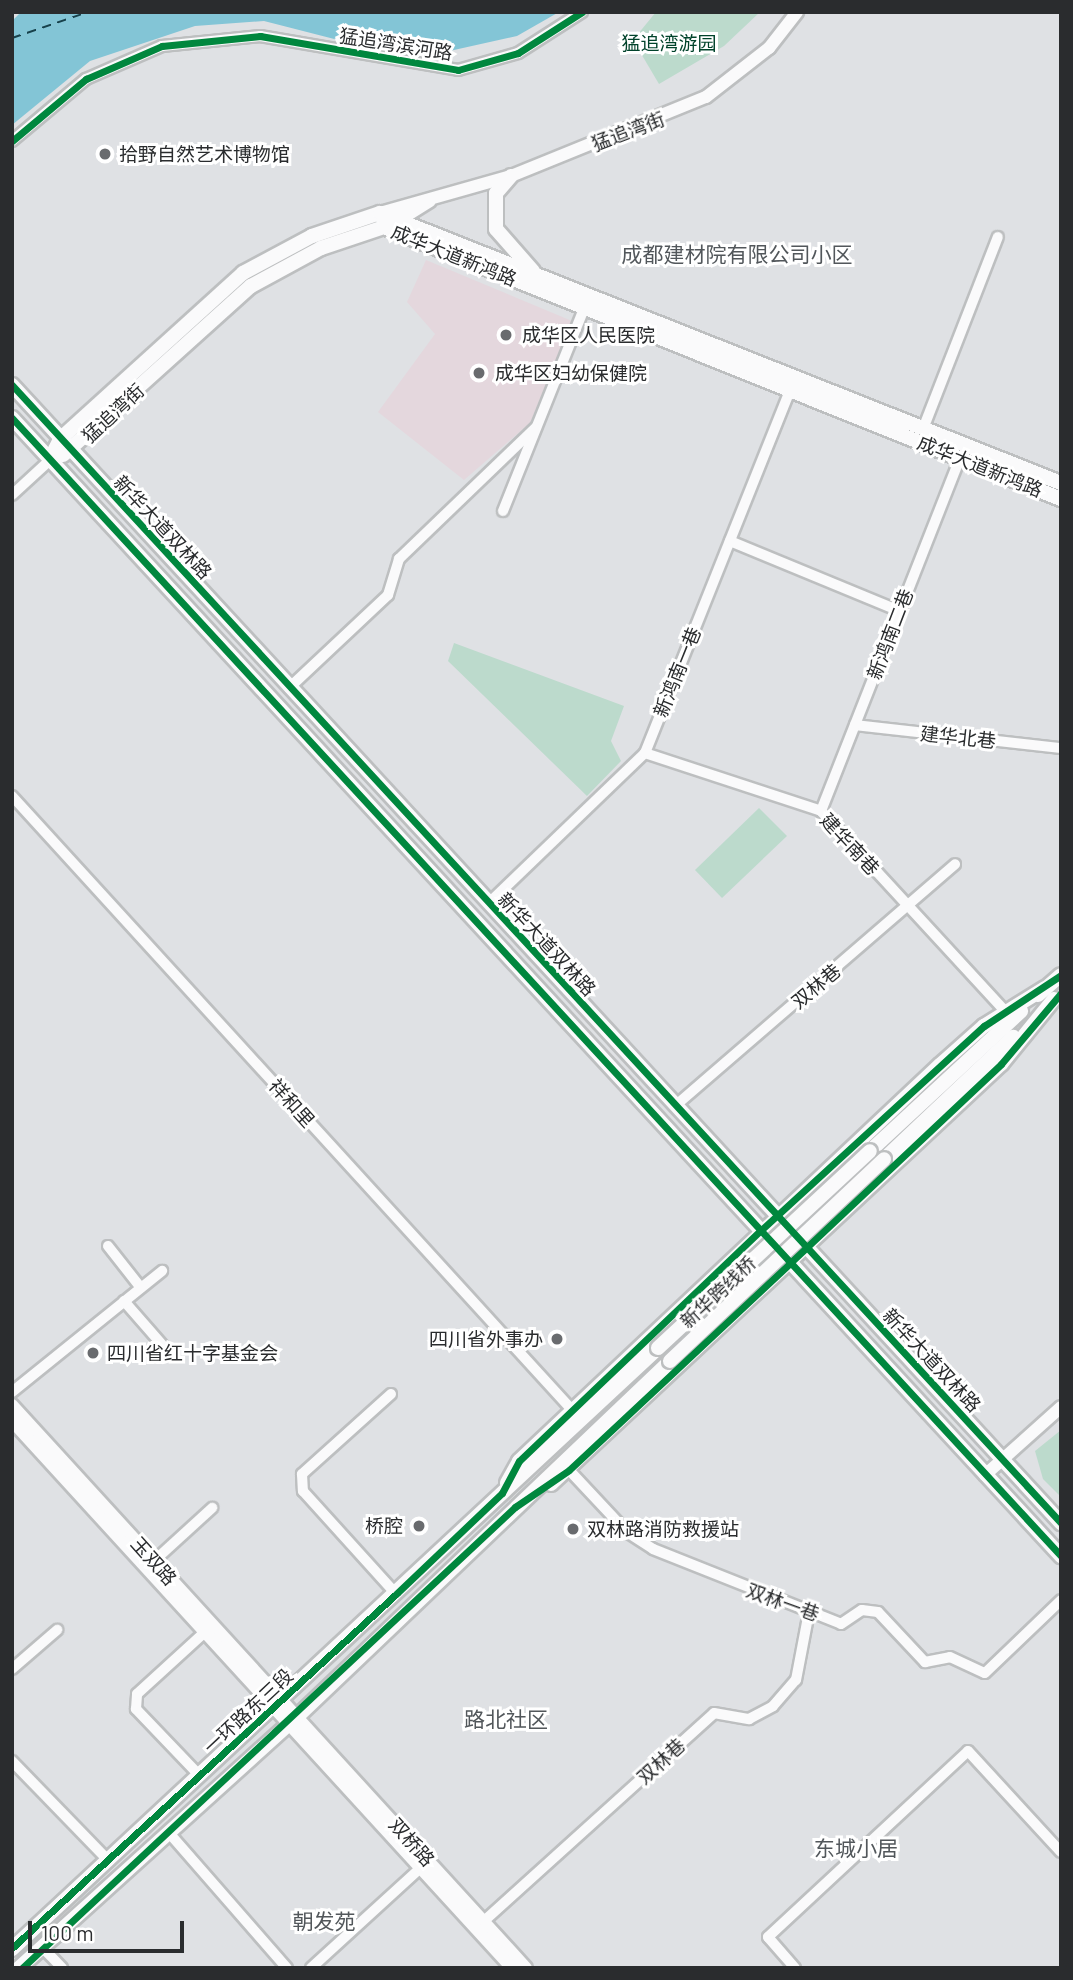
<!DOCTYPE html>
<html>
<head>
<meta charset="utf-8">
<style>
  body { margin:0 }
  #map { position:relative; width:1073px; height:1980px; overflow:hidden; background:#dfe1e4; font-family:Barlow,"Noto Sans SC",sans-serif }
  div>[style] { position:absolute }
  .medical>* { inset:0; background:#e4d7dd }
  .green>* { inset:0; background:#bcdacc }
  .water>* { inset:0; background:#83c5d6 }
  .ferry>* { height:2px; margin-top:-1px; transform-origin:0; background:repeating-linear-gradient(90deg,#17414b 0 9px,transparent 0 16px) }
  .roads { filter:drop-shadow(2px 0 #bdbfc0) drop-shadow(-2px 0 #bdbfc0) drop-shadow(0 2px #bdbfc0) drop-shadow(0 -2px #bdbfc0) }
  .street>* { height:10px; margin:-5px; padding:0 5px; transform-origin:5px; border-radius:5px; background:#fafafb }
  .secondary>* { height:12px; margin:-6px; padding:0 6px; transform-origin:6px; border-radius:6px; background:#fafafb }
  .primary>* { height:14px; margin:-7px; padding:0 7px; transform-origin:7px; border-radius:7px; background:#fafafb }
  .bridges { filter:drop-shadow(2px 0 #bdbfc0) drop-shadow(-2px 0 #bdbfc0) drop-shadow(0 2px #bdbfc0) drop-shadow(0 -2px #bdbfc0) }
  .primary-bridge>* { height:14px; margin:-7px; padding:0 7px; transform-origin:7px; border-radius:7px; background:#fafafb }
  .cycleway>* { height:7px; margin:-3.5px; padding:0 3.5px; transform-origin:3.5px; border-radius:3.5px; background:#00873e }
  .dots>* { width:19px; height:19px; translate:-50% -50%; box-sizing:border-box; border:4px solid #fff; border-radius:50% }
  span { translate:-50% -50%; white-space:nowrap; text-align:center; line-height:1.15; -webkit-text-stroke:6px #fff; paint-order:stroke }
  .park-label { font-size:19px; color:#01432b }
  .street-label { font-size:19px; color:#2a2c2e }
  .poi-label { font-size:19px; color:#2a2c2e }
  .left { translate:0 -50%; text-align:left }
  .right { translate:-100% -50%; text-align:right }
  .neighbourhood-label { font-size:21px; color:#52575b }
  .frame { position:absolute; inset:0; border:14px solid #2a2c2e; pointer-events:none }
  .scale { position:absolute; left:28px; top:1921px; width:156px; height:32px; box-sizing:border-box; border:4px solid #2a2c2e; border-top:0; padding-left:9px; font-size:21px; line-height:24px; white-space:nowrap; color:#2a2c2e; -webkit-text-stroke:5px #fff; paint-order:stroke }
</style>
</head>
<body>
<div id="map">
  <div class="medical">
    <i style="clip-path:polygon(426px 260px,572px 321px,530px 423px,464px 480px,378px 412px,435px 334px,407px 302px)"></i>
  </div>
  <div class="green">
    <i style="clip-path:polygon(656px 12px,760px 12px,724px 46px,659px 84px,633px 40px)"></i>
    <i style="clip-path:polygon(454px 643px,624px 706px,611px 741px,621px 761px,587px 796px,448px 661px)"></i>
    <i style="clip-path:polygon(759px 808px,787px 836px,722px 898px,695px 870px)"></i>
    <i style="clip-path:polygon(1061px 1430px,1061px 1497px,1043px 1479px,1035px 1451px)"></i>
  </div>
  <div class="water">
    <i style="clip-path:polygon(21px 12px,559px 12px,517px 36px,436px 54px,385px 52px,264px 21px,195px 26px,90px 61px,12px 125px,12px 21px)"></i>
  </div>
  <div class="ferry">
    <i style="left:425px;top:12px;width:23px"></i>
    <i style="left:12px;top:38px;width:80px;rotate:-18.9deg"></i>
  </div>
  <div class="roads">
    <div class="street">
      <i style="left:12px;top:141px;width:97px;rotate:-40deg"></i>
      <i style="left:86px;top:79px;width:83px;rotate:-23.5deg"></i>
      <i style="left:162px;top:46px;width:99px;rotate:-5.8deg"></i>
      <i style="left:260px;top:36px;width:201px;rotate:9.7deg"></i>
      <i style="left:458px;top:70px;width:62px;rotate:-15.8deg"></i>
      <i style="left:518px;top:53px;width:76px;rotate:-32.6deg"></i>
      <i style="left:923px;top:429px;width:206px;rotate:-68.7deg"></i>
      <i style="left:12px;top:495px;width:50px;rotate:-42.6deg"></i>
      <i style="left:503px;top:511px;width:219px;rotate:-68.2deg"></i>
      <i style="left:730px;top:541px;width:184px;rotate:22.4deg"></i>
      <i style="left:289px;top:688px;width:136px;rotate:-43.2deg"></i>
      <i style="left:388px;top:595px;width:38px;rotate:-73deg"></i>
      <i style="left:399px;top:559px;width:189px;rotate:-43.9deg"></i>
      <i style="left:855px;top:725px;width:207px;rotate:6.4deg"></i>
      <i style="left:645px;top:753px;width:185px;rotate:18.2deg"></i>
      <i style="left:821px;top:811px;width:273px;rotate:47.4deg"></i>
      <i style="left:12px;top:796px;width:832px;rotate:47.63deg"></i>
      <i style="left:821px;top:811px;width:379px;rotate:-68.5deg"></i>
      <i style="left:489px;top:903px;width:216px;rotate:-43.9deg"></i>
      <i style="left:645px;top:753px;width:390px;rotate:-68.2deg"></i>
      <i style="left:675px;top:1106px;width:370px;rotate:-40.8deg"></i>
      <i style="left:108px;top:1246px;width:53px;rotate:51.8deg"></i>
      <i style="left:124px;top:1301px;width:73px;rotate:48.9deg"></i>
      <i style="left:12px;top:1392px;width:193px;rotate:-38.9deg"></i>
      <i style="left:391px;top:1394px;width:120px;rotate:138deg"></i>
      <i style="left:302px;top:1474px;width:17px;rotate:87deg"></i>
      <i style="left:303px;top:1491px;width:139px;rotate:47.9deg"></i>
      <i style="left:569px;top:1470px;width:85px;rotate:46.9deg"></i>
      <i style="left:627px;top:1532px;width:31px;rotate:33deg"></i>
      <i style="left:653px;top:1549px;width:202px;rotate:21.7deg"></i>
      <i style="left:841px;top:1624px;width:25px;rotate:-34deg"></i>
      <i style="left:862px;top:1610px;width:16px;rotate:7deg"></i>
      <i style="left:878px;top:1612px;width:69px;rotate:46.8deg"></i>
      <i style="left:925px;top:1662px;width:25px;rotate:-11deg"></i>
      <i style="left:950px;top:1657px;width:38px;rotate:25deg"></i>
      <i style="left:985px;top:1673px;width:105px;rotate:-43.8deg"></i>
      <i style="left:154px;top:1561px;width:79px;rotate:-42.4deg"></i>
      <i style="left:12px;top:1669px;width:60px;rotate:-40.9deg"></i>
      <i style="left:12px;top:1761px;width:139px;rotate:45.9deg"></i>
      <i style="left:200px;top:1776px;width:93px;rotate:-133.7deg"></i>
      <i style="left:136px;top:1709px;width:15px;rotate:-86deg"></i>
      <i style="left:137px;top:1694px;width:92px;rotate:-42.4deg"></i>
      <i style="left:170px;top:1834px;width:178px;rotate:48.9deg"></i>
      <i style="left:484px;top:1921px;width:310px;rotate:-42.1deg"></i>
      <i style="left:714px;top:1713px;width:36px;rotate:10deg"></i>
      <i style="left:749px;top:1719px;width:27px;rotate:-28deg"></i>
      <i style="left:773px;top:1706px;width:35px;rotate:-49deg"></i>
      <i style="left:796px;top:1680px;width:69px;rotate:-79.2deg"></i>
      <i style="left:42px;top:1947px;width:29px;rotate:46deg"></i>
      <i style="left:311px;top:1968px;width:154px;rotate:-42.4deg"></i>
      <i style="left:795px;top:1968px;width:41px;rotate:-131.1deg"></i>
      <i style="left:768px;top:1937px;width:273px;rotate:-42.9deg"></i>
      <i style="left:968px;top:1751px;width:137px;rotate:47.4deg"></i>
    </div>
    <div class="secondary">
      <i style="left:381px;top:218px;width:5px;rotate:-101deg"></i>
      <i style="left:380px;top:213px;width:136px;rotate:-15.8deg"></i>
      <i style="left:511px;top:176px;width:210px;rotate:-22.1deg"></i>
      <i style="left:706px;top:97px;width:80px;rotate:-37.9deg"></i>
      <i style="left:769px;top:48px;width:46px;rotate:-52.1deg"></i>
      <i style="left:395px;top:223px;width:41px;rotate:-32.2deg"></i>
      <i style="left:12px;top:1405px;width:762px;rotate:47.6deg"></i>
      <i style="left:12px;top:1421px;width:741px;rotate:47.57deg"></i>
      <i style="left:985px;top:1475px;width:102px;rotate:-41.8deg"></i>
    </div>
    <div class="primary">
      <i style="left:511px;top:176px;width:23px;rotate:131deg"></i>
      <i style="left:496px;top:193px;width:36px;rotate:90deg"></i>
      <i style="left:496px;top:229px;width:56px;rotate:48.6deg"></i>
      <i style="left:12px;top:385px;width:1548px;rotate:47.33deg"></i>
      <i style="left:12px;top:418px;width:1548px;rotate:47.33deg"></i>
      <i style="left:63px;top:455px;width:253px;rotate:-42deg"></i>
      <i style="left:251px;top:286px;width:80px;rotate:-28.5deg"></i>
      <i style="left:321px;top:248px;width:66px;rotate:-18.4deg"></i>
      <i style="left:384px;top:227px;width:730px;rotate:21.89deg"></i>
      <i style="left:49px;top:461px;width:25px;rotate:-63deg"></i>
      <i style="left:60px;top:439px;width:247px;rotate:-42.2deg"></i>
      <i style="left:243px;top:273px;width:78px;rotate:-28.2deg"></i>
      <i style="left:312px;top:236px;width:72px;rotate:-18.7deg"></i>
      <i style="left:380px;top:213px;width:733px;rotate:21.63deg"></i>
      <i style="left:1038px;top:995px;width:30px;rotate:-41deg"></i>
      <i style="left:870px;top:1151px;width:206px;rotate:-42.8deg"></i>
      <i style="left:884px;top:1159px;width:178px;rotate:-43.4deg"></i>
      <i style="left:507px;top:1483px;width:25px;rotate:-61deg"></i>
      <i style="left:519px;top:1461px;width:578px;rotate:-43.25deg"></i>
      <i style="left:940px;top:1065px;width:59px;rotate:-41.6deg"></i>
      <i style="left:984px;top:1026px;width:72px;rotate:-31.9deg"></i>
      <i style="left:551px;top:1484px;width:616px;rotate:-43.03deg"></i>
      <i style="left:1001px;top:1064px;width:84px;rotate:-50.8deg"></i>
      <i style="left:12px;top:1949px;width:882px;rotate:-42.93deg"></i>
      <i style="left:19px;top:1968px;width:375px;rotate:-42.1deg"></i>
      <i style="left:297px;top:1717px;width:516px;rotate:-43.66deg"></i>
    </div>
  </div>
  <div class="bridges">
    <div class="primary-bridge">
      <i style="left:658px;top:1348px;width:289px;rotate:-42.9deg"></i>
      <i style="left:670px;top:1361px;width:294px;rotate:-43.3deg"></i>
    </div>
  </div>
  <div class="cycleway">
    <i style="left:12px;top:141px;width:97px;rotate:-40deg"></i>
    <i style="left:86px;top:79px;width:83px;rotate:-23.5deg"></i>
    <i style="left:162px;top:46px;width:99px;rotate:-5.8deg"></i>
    <i style="left:260px;top:36px;width:201px;rotate:9.7deg"></i>
    <i style="left:458px;top:70px;width:62px;rotate:-15.8deg"></i>
    <i style="left:518px;top:53px;width:76px;rotate:-32.6deg"></i>
    <i style="left:12px;top:385px;width:1548px;rotate:47.33deg"></i>
    <i style="left:12px;top:418px;width:1548px;rotate:47.33deg"></i>
    <i style="left:12px;top:1948px;width:522px;rotate:-42.67deg"></i>
    <i style="left:396px;top:1594px;width:146px;rotate:-43.6deg"></i>
    <i style="left:502px;top:1493px;width:36px;rotate:-62deg"></i>
    <i style="left:519px;top:1461px;width:333px;rotate:-43.7deg"></i>
    <i style="left:760px;top:1231px;width:304px;rotate:-42.5deg"></i>
    <i style="left:984px;top:1026px;width:92px;rotate:-33.5deg"></i>
    <i style="left:22px;top:1968px;width:675px;rotate:-43.08deg"></i>
    <i style="left:515px;top:1507px;width:65px;rotate:-34.4deg"></i>
    <i style="left:569px;top:1470px;width:303px;rotate:-43.1deg"></i>
    <i style="left:790px;top:1263px;width:290px;rotate:-43.3deg"></i>
    <i style="left:1001px;top:1064px;width:93px;rotate:-49.8deg"></i>
  </div>
  <div class="dots">
    <i style="left:105px;top:154px;background:#696b6e"></i>
    <i style="left:506px;top:335px;background:#696b6e"></i>
    <i style="left:479px;top:373px;background:#696b6e"></i>
    <i style="left:557px;top:1339px;background:#696b6e"></i>
    <i style="left:93px;top:1353px;background:#696b6e"></i>
    <i style="left:419px;top:1526px;background:#696b6e"></i>
    <i style="left:573px;top:1529px;background:#696b6e"></i>
  </div>
  <div class="park-label">
    <span style="left:669px;top:43px">猛追湾游园</span>
  </div>
  <div class="street-label">
    <span style="left:396px;top:44px;rotate:9deg">猛追湾滨河路</span>
    <span style="left:628px;top:131px;rotate:-21deg">猛追湾街</span>
    <span style="left:454px;top:255px;rotate:22deg">成华大道新鸿路</span>
    <span style="left:113px;top:413px;rotate:-43deg">猛追湾街</span>
    <span style="left:980px;top:466px;rotate:22deg">成华大道新鸿路</span>
    <span style="left:163px;top:527px;rotate:47deg">新华大道双林路</span>
    <span style="left:890px;top:634px;rotate:-69deg">新鸿南二巷</span>
    <span style="left:677px;top:672px;rotate:-68deg">新鸿南一巷</span>
    <span style="left:958px;top:737px;rotate:6deg">建华北巷</span>
    <span style="left:850px;top:844px;rotate:47deg">建华南巷</span>
    <span style="left:547px;top:944px;rotate:47deg">新华大道双林路</span>
    <span style="left:816px;top:986px;rotate:-40deg">双林巷</span>
    <span style="left:292px;top:1103px;rotate:48deg">祥和里</span>
    <span style="left:718px;top:1292px;rotate:-43deg">新华跨线桥</span>
    <span style="left:932px;top:1360px;rotate:47deg">新华大道双林路</span>
    <span style="left:154px;top:1561px;rotate:48deg">玉双路</span>
    <span style="left:783px;top:1602px;rotate:20deg">双林一巷</span>
    <span style="left:248px;top:1711px;rotate:-43deg">一环路东三段</span>
    <span style="left:661px;top:1761px;rotate:-42deg">双林巷</span>
    <span style="left:412px;top:1842px;rotate:48deg">双桥路</span>
  </div>
  <div class="poi-label">
    <span class="left" style="left:119px;top:154px">拾野自然艺术博物馆</span>
    <span class="left" style="left:522px;top:335px">成华区人民医院</span>
    <span class="left" style="left:495px;top:373px">成华区妇幼保健院</span>
    <span class="right" style="left:543px;top:1339px">四川省外事办</span>
    <span class="left" style="left:107px;top:1353px">四川省红十字基金会</span>
    <span class="right" style="left:403px;top:1526px">桥腔</span>
    <span class="left" style="left:587px;top:1529px">双林路消防救援站</span>
  </div>
  <div class="neighbourhood-label">
    <span style="left:737px;top:254px">成都建材院有限公司小区</span>
    <span style="left:506px;top:1719px">路北社区</span>
    <span style="left:856px;top:1848px">东城小居</span>
    <span style="left:324px;top:1921px">朝发苑</span>
  </div>
  <div class="frame"></div>
  <div class="scale">100 m</div>
</div>
</body>
</html>
